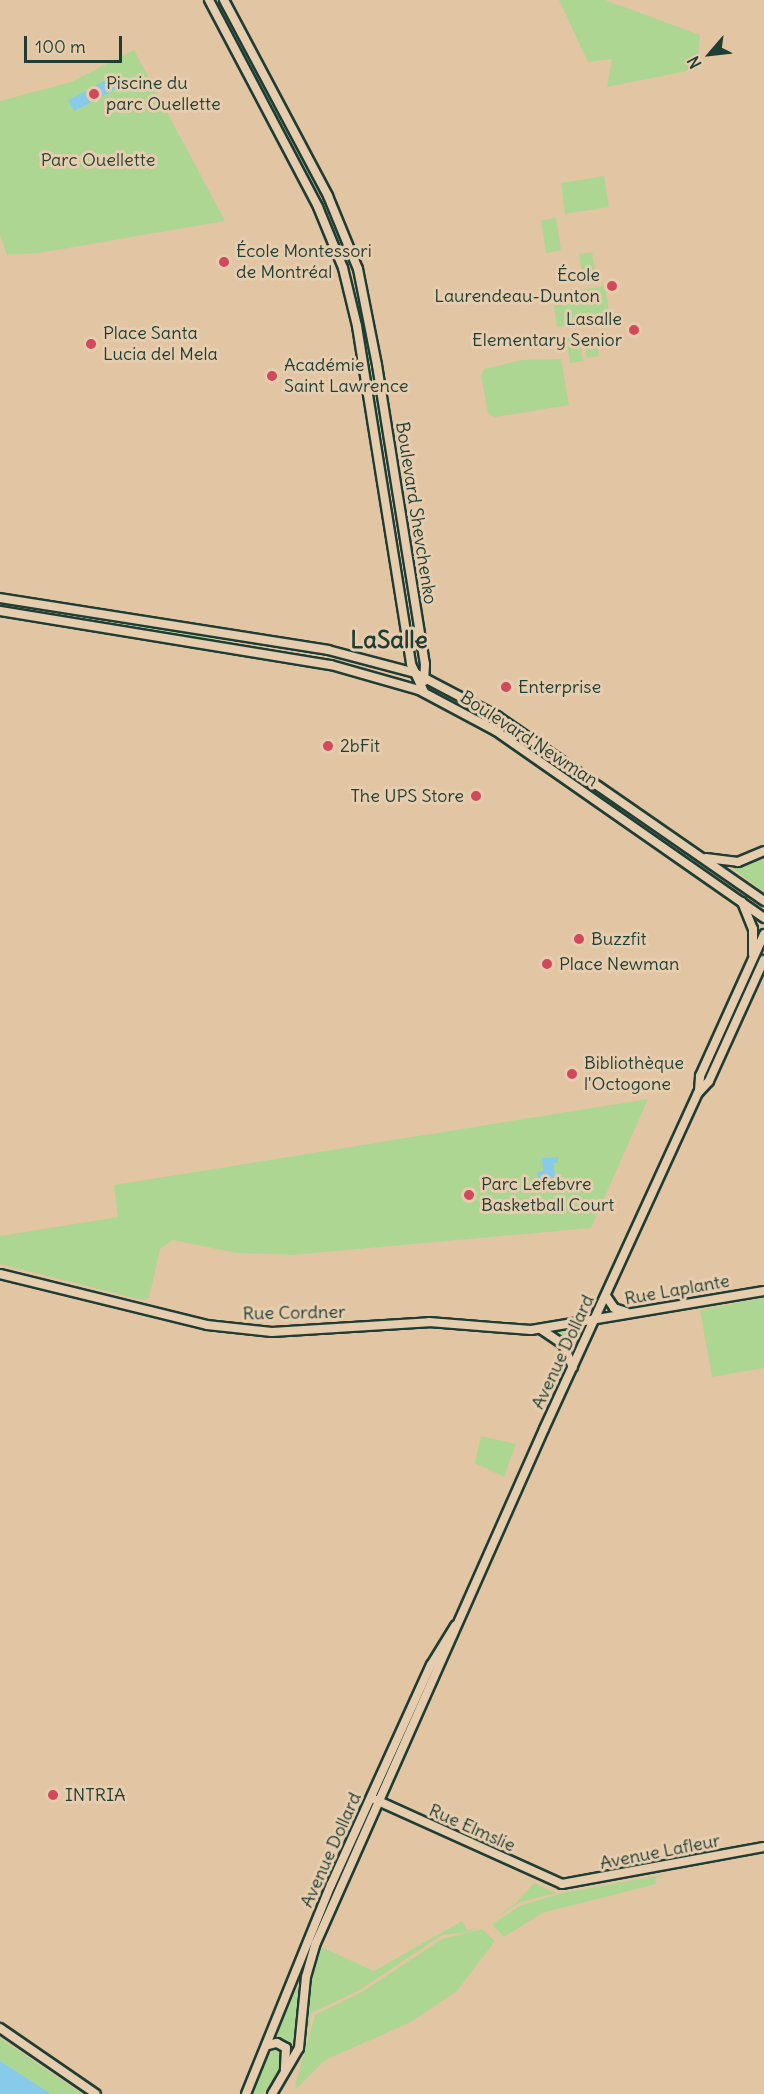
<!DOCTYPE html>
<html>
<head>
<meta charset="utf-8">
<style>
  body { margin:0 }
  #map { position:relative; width:764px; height:2094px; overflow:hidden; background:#e2c5a3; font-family:Delius,sans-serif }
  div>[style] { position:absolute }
  .green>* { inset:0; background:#aed693 }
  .water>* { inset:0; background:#88cae9 }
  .roads { filter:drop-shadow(2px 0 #1f3d34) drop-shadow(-2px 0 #1f3d34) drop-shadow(0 2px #1f3d34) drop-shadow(0 -2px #1f3d34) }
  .secondary>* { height:8px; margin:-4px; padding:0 4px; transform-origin:4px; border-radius:4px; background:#e6cdae }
  .dots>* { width:16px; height:16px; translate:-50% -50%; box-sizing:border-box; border:3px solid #e6cdae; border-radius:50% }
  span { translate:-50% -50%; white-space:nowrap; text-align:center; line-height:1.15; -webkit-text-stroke:6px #e6cdae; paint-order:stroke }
  .poi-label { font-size:18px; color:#1f3d34 }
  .left { translate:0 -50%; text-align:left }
  .right { translate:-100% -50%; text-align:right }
  .park-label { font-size:18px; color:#264539 }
  .street-label { font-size:18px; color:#1f3d34 }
  .district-label { font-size:24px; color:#1f3d34; font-weight:700 }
  .north { position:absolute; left:680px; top:24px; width:60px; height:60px; -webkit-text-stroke:4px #e6cdae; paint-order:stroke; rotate:242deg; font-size:16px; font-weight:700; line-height:24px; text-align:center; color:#1f3d34 }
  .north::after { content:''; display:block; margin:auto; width:21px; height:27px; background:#1f3d34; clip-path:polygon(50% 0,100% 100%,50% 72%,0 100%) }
  .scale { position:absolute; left:24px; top:36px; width:98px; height:27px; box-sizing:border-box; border:3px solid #1f3d34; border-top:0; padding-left:8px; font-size:18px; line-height:21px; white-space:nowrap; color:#1f3d34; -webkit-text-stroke:4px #e6cdae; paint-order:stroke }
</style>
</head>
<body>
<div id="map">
  <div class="green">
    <i style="clip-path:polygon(559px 0,605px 0,700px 35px,697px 69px,607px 87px,612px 59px,588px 62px)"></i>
    <i style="clip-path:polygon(242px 45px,278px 113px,323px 199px,239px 46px)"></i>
    <i style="clip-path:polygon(134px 50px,225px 221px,39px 253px,7px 255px,0 235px,0 101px,71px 82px)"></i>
    <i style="clip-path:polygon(604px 176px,609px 207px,565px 214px,561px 183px)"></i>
    <i style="clip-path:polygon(556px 218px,561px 250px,546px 253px,541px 220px)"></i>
    <i style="clip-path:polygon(592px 252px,596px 276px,583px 278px,579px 254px)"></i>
    <i style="clip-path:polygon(605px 286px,610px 319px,557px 327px,552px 294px)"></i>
    <i style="clip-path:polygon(355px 290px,363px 316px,382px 431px,380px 431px)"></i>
    <i style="clip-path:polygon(595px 333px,599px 356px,587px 358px,583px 335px)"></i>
    <i style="clip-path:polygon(579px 336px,583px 361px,570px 363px,566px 338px)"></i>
    <i style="clip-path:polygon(561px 359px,569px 405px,495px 417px,488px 413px,481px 375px,484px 369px,521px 360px)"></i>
    <i style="clip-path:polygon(0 603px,216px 638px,242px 642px,201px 638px)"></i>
    <i style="clip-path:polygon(764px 855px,764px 892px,728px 865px,746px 864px)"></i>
    <i style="clip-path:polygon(648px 1099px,591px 1228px,292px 1255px,237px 1253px,173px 1240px,160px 1249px,149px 1298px,142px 1300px,0 1264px,0 1236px,118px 1217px,114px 1185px)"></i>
    <i style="clip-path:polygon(764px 1298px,764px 1368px,712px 1377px,700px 1310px)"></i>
    <i style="clip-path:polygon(578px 1327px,571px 1348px,554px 1332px,554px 1331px)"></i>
    <i style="clip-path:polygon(481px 1436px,516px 1444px,504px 1477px,475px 1463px)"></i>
    <i style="clip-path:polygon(667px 1874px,655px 1878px,656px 1884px,542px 1913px,504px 1937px,492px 1924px,520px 1906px,562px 1893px)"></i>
    <i style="clip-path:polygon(534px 1883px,556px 1893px,521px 1902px,492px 1920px,516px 1903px)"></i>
    <i style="clip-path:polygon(462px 1921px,468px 1931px,480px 1926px,469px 1932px,442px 1935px,358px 1991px,311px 2013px,305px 2048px,289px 2080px,306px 2039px,311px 1972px,319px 1946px,374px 1971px)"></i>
    <i style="clip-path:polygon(482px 1929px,495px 1941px,457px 1991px,409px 2023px,325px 2060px,297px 2088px,295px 2086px,315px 2015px,362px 1992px,442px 1939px)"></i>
    <i style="clip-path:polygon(298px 1986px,296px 2041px,291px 2043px,279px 2037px,277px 2032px)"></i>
    <i style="clip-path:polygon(0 2038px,66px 2083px,82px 2094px,0 2094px)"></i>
    <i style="clip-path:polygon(275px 2050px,283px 2054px,284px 2062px,263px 2094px,251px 2094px,269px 2054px)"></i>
  </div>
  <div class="water">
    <i style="clip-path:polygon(111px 77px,117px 88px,98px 99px,92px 88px)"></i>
    <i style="clip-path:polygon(90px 89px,96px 100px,74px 111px,68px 100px)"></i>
    <i style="clip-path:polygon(558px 1157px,558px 1162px,553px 1163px,556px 1182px,539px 1184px,537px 1172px,543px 1171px,542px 1158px)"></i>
    <i style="clip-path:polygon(0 2061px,51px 2094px,0 2094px)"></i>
  </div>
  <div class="roads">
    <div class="secondary">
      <i style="left:209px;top:0;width:234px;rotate:62.2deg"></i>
      <i style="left:318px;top:207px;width:66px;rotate:67.7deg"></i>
      <i style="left:343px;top:268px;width:60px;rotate:76.4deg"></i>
      <i style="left:357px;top:326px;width:342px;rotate:80.9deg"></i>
      <i style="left:411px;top:664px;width:31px;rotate:65deg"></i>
      <i style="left:224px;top:0;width:222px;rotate:62deg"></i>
      <i style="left:328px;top:196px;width:79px;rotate:67.7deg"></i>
      <i style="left:358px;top:269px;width:98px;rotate:78.8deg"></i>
      <i style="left:377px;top:365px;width:303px;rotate:80.9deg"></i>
      <i style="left:425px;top:664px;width:17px;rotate:93deg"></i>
      <i style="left:0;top:598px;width:332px;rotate:9deg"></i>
      <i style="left:328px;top:650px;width:90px;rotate:14.8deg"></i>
      <i style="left:415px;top:673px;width:93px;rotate:27.7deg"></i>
      <i style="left:497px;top:716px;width:325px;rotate:34.7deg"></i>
      <i style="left:0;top:611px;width:335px;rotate:9.3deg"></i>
      <i style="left:331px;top:665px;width:91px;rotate:15.9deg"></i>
      <i style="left:419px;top:690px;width:87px;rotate:28deg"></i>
      <i style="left:496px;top:731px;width:327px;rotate:34.9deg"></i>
      <i style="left:706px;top:858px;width:32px;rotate:7deg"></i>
      <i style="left:738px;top:862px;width:28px;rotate:-23deg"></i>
      <i style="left:742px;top:902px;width:29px;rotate:68deg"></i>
      <i style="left:753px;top:929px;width:25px;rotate:90deg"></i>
      <i style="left:699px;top:1091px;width:15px;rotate:-86deg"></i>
      <i style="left:700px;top:1076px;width:156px;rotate:-65.7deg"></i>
      <i style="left:0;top:1274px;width:213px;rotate:13.8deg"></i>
      <i style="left:207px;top:1325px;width:65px;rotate:6.1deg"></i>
      <i style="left:272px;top:1332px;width:157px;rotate:-3.6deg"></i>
      <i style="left:429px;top:1322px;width:102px;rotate:4.5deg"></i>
      <i style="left:531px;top:1330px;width:236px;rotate:-9.5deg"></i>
      <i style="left:606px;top:1296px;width:14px;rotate:56deg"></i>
      <i style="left:614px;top:1308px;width:13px;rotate:18deg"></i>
      <i style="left:542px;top:1330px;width:25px;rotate:34deg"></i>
      <i style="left:563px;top:1344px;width:25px;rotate:67deg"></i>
      <i style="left:376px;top:1800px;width:204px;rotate:24.3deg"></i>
      <i style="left:562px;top:1884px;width:205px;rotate:-10.4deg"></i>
      <i style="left:0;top:2028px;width:116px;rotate:34.5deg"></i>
      <i style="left:268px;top:2045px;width:9px;rotate:-13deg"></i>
      <i style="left:277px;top:2043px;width:10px;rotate:29deg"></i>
      <i style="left:286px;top:2048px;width:22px;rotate:93deg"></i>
      <i style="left:246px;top:2094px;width:226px;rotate:-67.9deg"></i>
      <i style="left:331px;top:1885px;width:242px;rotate:-65.6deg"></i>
      <i style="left:431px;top:1665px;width:46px;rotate:-58.4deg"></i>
      <i style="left:272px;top:2094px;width:53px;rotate:-59.6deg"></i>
      <i style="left:299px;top:2048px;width:71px;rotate:-84.4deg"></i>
      <i style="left:306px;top:1977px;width:35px;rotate:-74deg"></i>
      <i style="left:316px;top:1943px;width:562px;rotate:-66.08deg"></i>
      <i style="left:544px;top:1429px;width:370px;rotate:-65.4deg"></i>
      <i style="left:698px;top:1093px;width:16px;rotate:-47deg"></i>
      <i style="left:709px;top:1081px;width:133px;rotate:-65.6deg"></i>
    </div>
  </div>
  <div class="dots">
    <i style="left:94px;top:94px;background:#d1495b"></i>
    <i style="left:224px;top:262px;background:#d1495b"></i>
    <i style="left:612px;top:286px;background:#d1495b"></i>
    <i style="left:634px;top:330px;background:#d1495b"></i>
    <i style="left:91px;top:344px;background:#d1495b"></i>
    <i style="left:272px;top:376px;background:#d1495b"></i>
    <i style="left:506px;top:687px;background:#d1495b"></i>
    <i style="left:328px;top:746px;background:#d1495b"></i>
    <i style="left:476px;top:796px;background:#d1495b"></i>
    <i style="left:579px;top:939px;background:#d1495b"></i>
    <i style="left:547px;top:964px;background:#d1495b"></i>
    <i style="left:572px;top:1074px;background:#d1495b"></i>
    <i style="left:469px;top:1195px;background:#d1495b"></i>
    <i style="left:53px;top:1795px;background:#d1495b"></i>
  </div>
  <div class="poi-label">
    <span class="left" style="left:106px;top:94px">Piscine du<br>parc Ouellette</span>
    <span class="left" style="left:236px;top:262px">École Montessori<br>de Montréal</span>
    <span class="right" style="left:600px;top:286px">École<br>Laurendeau-Dunton</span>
    <span class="right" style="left:622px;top:330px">Lasalle<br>Elementary Senior</span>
    <span class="left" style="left:103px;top:344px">Place Santa<br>Lucia del Mela</span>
    <span class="left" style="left:284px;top:376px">Académie<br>Saint Lawrence</span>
    <span class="left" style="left:518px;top:687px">Enterprise</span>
    <span class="left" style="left:340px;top:746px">2bFit</span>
    <span class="right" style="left:464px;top:796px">The UPS Store</span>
    <span class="left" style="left:591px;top:939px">Buzzfit</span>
    <span class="left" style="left:559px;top:964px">Place Newman</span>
    <span class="left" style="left:584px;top:1074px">Bibliothèque<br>l'Octogone</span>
    <span class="left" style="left:481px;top:1195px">Parc Lefebvre<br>Basketball Court</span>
    <span class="left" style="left:65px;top:1795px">INTRIA</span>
  </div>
  <div class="park-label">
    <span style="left:98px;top:160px">Parc Ouellette</span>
  </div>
  <div class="street-label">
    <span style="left:416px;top:513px;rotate:81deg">Boulevard Shevchenko</span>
    <span style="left:529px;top:739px;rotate:33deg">Boulevard Newman</span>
    <span style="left:677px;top:1290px;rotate:-10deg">Rue Laplante</span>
    <span style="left:294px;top:1313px;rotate:-1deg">Rue Cordner</span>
    <span style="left:563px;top:1352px;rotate:-65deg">Avenue Dollard</span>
    <span style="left:472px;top:1828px;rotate:24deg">Rue Elmslie</span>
    <span style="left:331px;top:1850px;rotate:-66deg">Avenue Dollard</span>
    <span style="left:660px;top:1852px;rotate:-11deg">Avenue Lafleur</span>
  </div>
  <div class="district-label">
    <span style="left:389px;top:640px">LaSalle</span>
  </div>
  <div class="north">N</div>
  <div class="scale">100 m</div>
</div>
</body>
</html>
